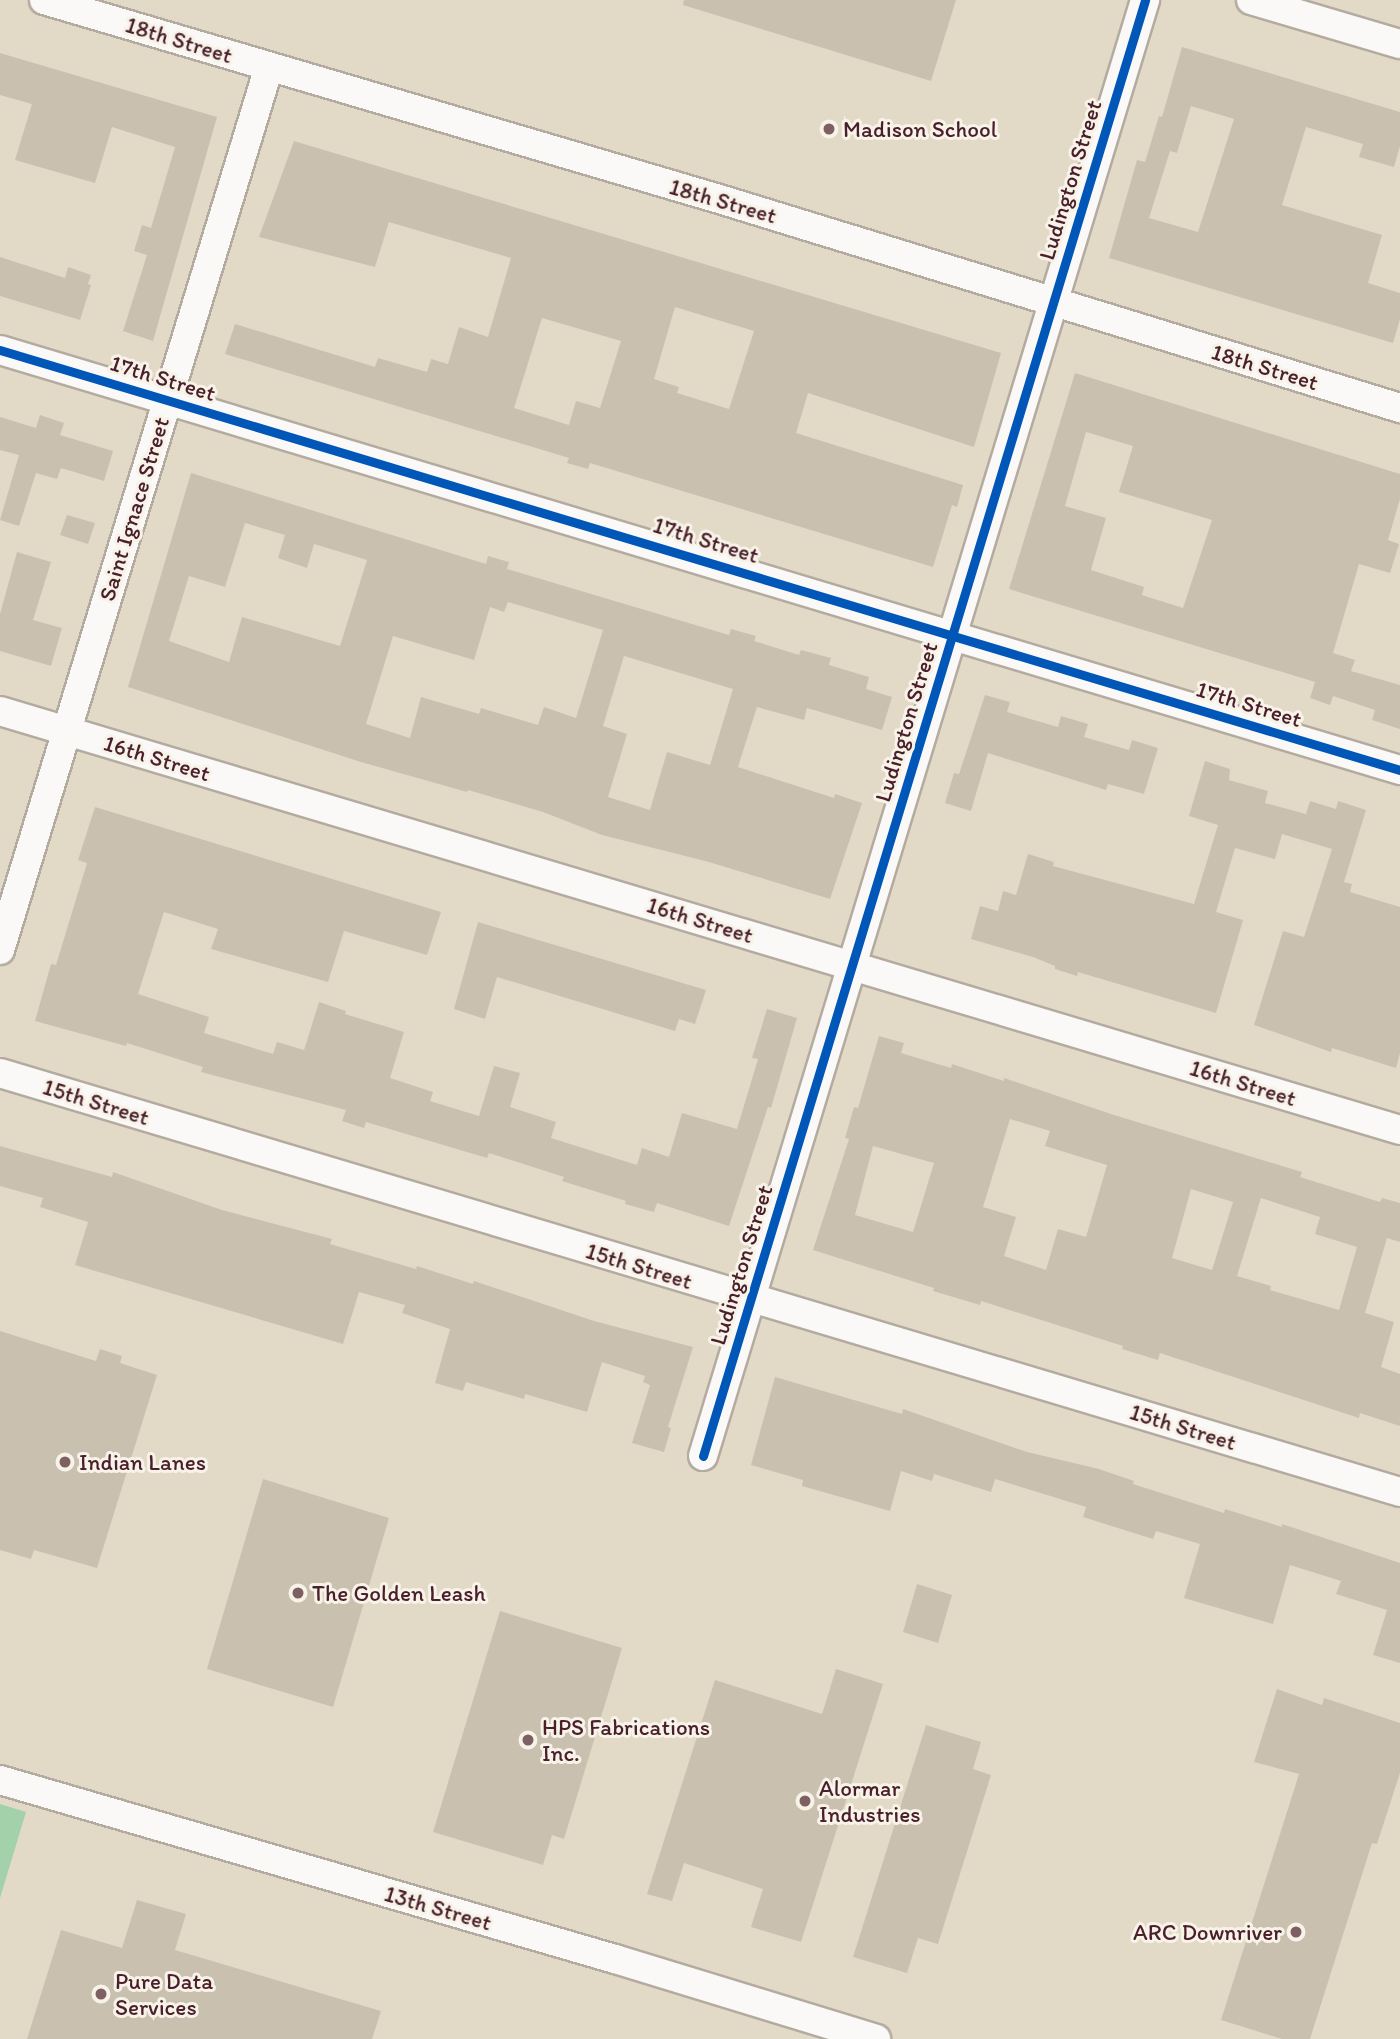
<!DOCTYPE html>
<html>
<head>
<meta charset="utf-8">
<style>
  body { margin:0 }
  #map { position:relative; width:1400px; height:2039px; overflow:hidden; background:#e2dac7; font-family:Itim,sans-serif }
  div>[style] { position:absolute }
  .green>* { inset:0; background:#a3d1a9 }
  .building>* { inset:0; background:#cac0af }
  .roads { filter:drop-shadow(2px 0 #b4aba0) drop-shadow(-2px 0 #b4aba0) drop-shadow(0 2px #b4aba0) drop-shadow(0 -2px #b4aba0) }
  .street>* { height:28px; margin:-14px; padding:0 14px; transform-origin:14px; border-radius:14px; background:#fbf9f7 }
  .cycleway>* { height:9px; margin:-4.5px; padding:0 4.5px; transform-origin:4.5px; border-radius:4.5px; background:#0057b8 }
  .dots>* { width:19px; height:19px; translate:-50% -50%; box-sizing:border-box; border:4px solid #f7f3e8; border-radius:50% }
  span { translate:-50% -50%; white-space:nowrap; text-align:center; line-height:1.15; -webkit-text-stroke:6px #f7f3e8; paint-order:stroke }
  .street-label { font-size:23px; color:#4a1f2b }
  .poi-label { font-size:23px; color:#4a1f2b }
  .left { translate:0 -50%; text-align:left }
  .right { translate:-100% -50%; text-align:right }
</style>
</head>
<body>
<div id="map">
  <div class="green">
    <i style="clip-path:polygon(0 1804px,26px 1812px,0 1898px)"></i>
  </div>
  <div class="building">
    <i style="clip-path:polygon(684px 0,956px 0,931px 81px,683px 5px)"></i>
    <i style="clip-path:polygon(evenodd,1182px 47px,1400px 112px,1400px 146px,1394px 167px,1359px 157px,1363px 144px,1306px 127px,1282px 205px,1382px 235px,1368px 283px,1400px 293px,1400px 319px,1393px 343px,1109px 258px,1137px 160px,1145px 162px,1159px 116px,1162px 117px,1182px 47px,1191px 106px,1234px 119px,1198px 232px,1149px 218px,1170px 151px,1177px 153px,1191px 106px)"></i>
    <i style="clip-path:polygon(0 53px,217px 117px,153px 341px,123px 331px,147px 255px,134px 251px,142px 225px,151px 228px,175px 147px,112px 127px,95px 183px,15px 160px,32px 104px,0 95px)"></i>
    <i style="clip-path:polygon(evenodd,294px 141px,1001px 353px,974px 447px,808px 393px,796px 433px,963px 485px,957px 507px,952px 505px,933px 567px,590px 463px,588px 469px,567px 463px,569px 458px,225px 354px,235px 324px,375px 367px,378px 358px,427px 372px,431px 359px,448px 364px,459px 327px,488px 337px,511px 258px,389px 222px,375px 267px,259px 237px,294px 141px,675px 307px,754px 331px,729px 409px,677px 393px,679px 387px,654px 379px,675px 307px,294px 141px,542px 318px,621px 341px,600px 408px,576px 401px,569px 425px,514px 408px,542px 318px)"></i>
    <i style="clip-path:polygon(0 257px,65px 278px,68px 267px,91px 275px,88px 284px,91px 285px,80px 320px,0 296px)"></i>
    <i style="clip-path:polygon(evenodd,1075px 373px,1400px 474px,1400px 499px,1388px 540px,1399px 544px,1390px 573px,1359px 564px,1333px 653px,1355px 660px,1351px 671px,1400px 685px,1400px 729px,1372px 720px,1375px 710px,1333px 696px,1330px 705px,1310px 698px,1315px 682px,1009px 589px,1075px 373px,1086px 432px,1133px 446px,1119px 492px,1212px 520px,1183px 608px,1142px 595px,1144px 587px,1091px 570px,1106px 518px,1065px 506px,1086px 432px)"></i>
    <i style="clip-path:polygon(40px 415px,64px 423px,60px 435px,113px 451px,104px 481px,61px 468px,57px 479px,36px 473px,19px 526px,0 520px,19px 455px,0 450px,0 417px,36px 428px)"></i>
    <i style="clip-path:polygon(evenodd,191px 473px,486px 564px,488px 556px,509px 562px,507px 569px,729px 635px,731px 629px,756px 636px,754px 641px,799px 655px,801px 650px,831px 658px,829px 665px,869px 677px,866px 689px,892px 697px,882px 730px,807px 708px,804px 720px,757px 707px,738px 767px,834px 798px,835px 794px,862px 803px,830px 899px,709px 862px,602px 835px,543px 812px,468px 790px,467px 792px,361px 762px,128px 687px,191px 473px,245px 523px,285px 535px,278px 558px,307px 568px,314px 544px,367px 560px,340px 646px,242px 617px,229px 662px,169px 641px,189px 576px,225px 587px,245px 523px,191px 473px,508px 602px,603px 630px,576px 718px,544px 707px,538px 725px,481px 708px,479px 714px,421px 697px,410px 738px,366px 724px,393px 636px,474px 660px,490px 607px,504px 612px,508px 602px,191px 473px,624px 656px,733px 689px,710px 765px,667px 752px,650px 810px,608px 797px,627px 734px,603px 726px,624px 656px)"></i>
    <i style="clip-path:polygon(67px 515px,95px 523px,88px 544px,60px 535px)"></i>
    <i style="clip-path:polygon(17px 552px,51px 562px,33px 620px,62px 628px,51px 666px,0 651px,0 614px)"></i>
    <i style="clip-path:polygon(985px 695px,1010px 702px,1007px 712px,1058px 727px,1061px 716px,1088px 724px,1084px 737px,1129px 750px,1132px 740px,1158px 748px,1144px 794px,1108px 784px,1106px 790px,988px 753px,971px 811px,945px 803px,954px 773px,959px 774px)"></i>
    <i style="clip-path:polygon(1205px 761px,1230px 769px,1229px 780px,1268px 791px,1265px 803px,1306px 814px,1310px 801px,1336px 809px,1338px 801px,1366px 810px,1344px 882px,1352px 884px,1350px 892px,1400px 907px,1400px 1053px,1396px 1068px,1332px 1048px,1331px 1052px,1254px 1025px,1283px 931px,1304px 937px,1332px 849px,1282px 834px,1275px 859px,1235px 848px,1216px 912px,1243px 920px,1216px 1013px,1078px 972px,1077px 976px,1055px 969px,1055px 966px,1033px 957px,971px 939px,980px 906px,998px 911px,1003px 891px,1016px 895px,1028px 854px,1054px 862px,1053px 866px,1194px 904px,1218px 825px,1189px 816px)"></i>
    <i style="clip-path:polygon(95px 807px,441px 912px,427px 955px,344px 931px,328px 982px,211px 949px,218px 929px,164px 912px,138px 994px,209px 1017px,204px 1033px,273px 1054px,277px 1042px,304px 1050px,319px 1002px,346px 1011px,345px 1014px,404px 1032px,390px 1078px,433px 1092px,430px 1101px,479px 1116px,494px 1066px,520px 1073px,510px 1107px,556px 1122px,551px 1138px,637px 1165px,642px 1148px,669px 1157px,682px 1113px,737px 1129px,758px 1059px,752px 1058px,767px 1009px,797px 1018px,771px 1108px,768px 1107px,729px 1226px,657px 1203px,654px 1212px,625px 1204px,626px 1201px,562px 1181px,564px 1177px,489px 1153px,487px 1158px,366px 1122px,364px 1128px,342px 1121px,346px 1110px,201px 1072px,203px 1067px,127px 1043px,126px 1046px,35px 1021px,51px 964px,56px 965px,87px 863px,78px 860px)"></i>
    <i style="clip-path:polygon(478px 922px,706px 990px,695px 1024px,679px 1019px,675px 1031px,497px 977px,485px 1019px,454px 1009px)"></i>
    <i style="clip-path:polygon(evenodd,879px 1036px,904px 1043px,901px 1053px,951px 1068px,952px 1064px,1004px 1081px,1004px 1078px,1114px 1115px,1302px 1172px,1300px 1177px,1380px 1202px,1382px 1198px,1400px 1203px,1400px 1242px,1387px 1238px,1365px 1313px,1394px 1322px,1381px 1367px,1400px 1374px,1400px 1426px,1360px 1413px,1359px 1418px,1160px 1353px,1158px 1360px,1122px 1349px,1123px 1346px,981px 1301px,980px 1305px,933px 1291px,934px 1288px,813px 1250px,849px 1139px,845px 1138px,854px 1107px,858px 1108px,879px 1036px,1010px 1119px,1050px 1131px,1045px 1146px,1107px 1165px,1086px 1237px,1058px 1229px,1046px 1270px,1004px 1256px,1016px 1217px,983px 1207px,1010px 1119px,879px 1036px,873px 1146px,934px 1163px,913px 1232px,855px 1215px,873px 1146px,879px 1036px,1191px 1189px,1233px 1202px,1212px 1270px,1172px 1258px,1191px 1189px,879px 1036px,1261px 1198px,1320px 1217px,1315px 1234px,1357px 1247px,1339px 1310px,1270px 1290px,1271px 1286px,1237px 1276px,1261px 1198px)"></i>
    <i style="clip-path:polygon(0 1146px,112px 1177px,113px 1172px,222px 1210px,332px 1239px,330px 1244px,416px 1269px,417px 1266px,473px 1284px,474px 1281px,594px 1321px,693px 1347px,668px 1427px,671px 1428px,664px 1452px,632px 1443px,650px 1385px,643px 1382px,645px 1376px,602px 1362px,587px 1412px,525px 1394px,524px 1399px,466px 1382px,463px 1391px,435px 1383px,450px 1329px,402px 1313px,405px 1305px,359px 1292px,343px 1344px,75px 1265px,88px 1222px,40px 1207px,43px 1198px,0 1186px)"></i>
    <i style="clip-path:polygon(0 1331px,96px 1361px,100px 1349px,122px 1356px,120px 1363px,157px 1375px,97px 1568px,34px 1550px,31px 1559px,0 1550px)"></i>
    <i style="clip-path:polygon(775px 1377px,902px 1414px,903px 1409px,1027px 1452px,1099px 1469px,1134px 1481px,1133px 1484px,1224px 1513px,1225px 1509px,1282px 1527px,1282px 1524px,1400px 1563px,1400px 1663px,1373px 1655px,1387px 1610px,1336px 1594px,1341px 1581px,1290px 1565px,1273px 1624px,1184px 1598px,1200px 1544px,1156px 1531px,1153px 1539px,1083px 1517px,1086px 1507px,995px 1479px,991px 1492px,934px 1474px,932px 1481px,901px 1471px,890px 1511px,802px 1486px,803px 1480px,751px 1465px)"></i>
    <i style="clip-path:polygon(263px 1479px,389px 1518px,333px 1707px,207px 1669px)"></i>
    <i style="clip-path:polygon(917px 1584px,952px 1595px,938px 1643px,903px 1632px)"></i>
    <i style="clip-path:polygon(500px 1611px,622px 1648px,564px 1839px,552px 1835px,543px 1865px,433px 1832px)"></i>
    <i style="clip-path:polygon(836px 1669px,883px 1684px,801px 1942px,751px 1927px,763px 1889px,684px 1863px,672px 1901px,647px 1894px,715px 1680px,822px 1714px)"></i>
    <i style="clip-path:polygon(1277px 1689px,1322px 1705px,1324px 1698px,1400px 1723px,1400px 1773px,1377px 1844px,1372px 1843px,1310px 2039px,1282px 2039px,1221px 2020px,1299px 1774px,1254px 1762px)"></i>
    <i style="clip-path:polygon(926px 1725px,981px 1742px,973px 1769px,991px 1775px,938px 1944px,918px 1938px,907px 1973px,853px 1957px)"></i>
    <i style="clip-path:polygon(137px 1900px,186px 1914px,175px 1950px,381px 2011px,372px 2039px,27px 2039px,61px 1930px,122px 1948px)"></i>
  </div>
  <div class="roads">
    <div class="street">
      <i style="left:44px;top:0;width:701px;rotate:16.42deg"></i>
      <i style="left:716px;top:198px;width:716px;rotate:17.07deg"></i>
      <i style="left:1251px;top:0;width:155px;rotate:16.5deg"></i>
      <i style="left:0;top:350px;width:1462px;rotate:16.7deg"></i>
      <i style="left:0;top:711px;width:1461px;rotate:16.66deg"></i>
      <i style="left:0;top:950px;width:923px;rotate:-73.06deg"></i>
      <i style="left:0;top:1073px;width:1461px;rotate:16.66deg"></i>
      <i style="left:703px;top:1456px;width:1522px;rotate:-73.11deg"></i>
      <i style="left:0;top:1780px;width:641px;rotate:16.23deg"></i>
      <i style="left:615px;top:1959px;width:273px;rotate:17deg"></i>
    </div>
  </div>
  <div class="cycleway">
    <i style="left:0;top:350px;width:1462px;rotate:16.7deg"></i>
    <i style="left:703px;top:1456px;width:1522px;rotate:-73.11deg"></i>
  </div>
  <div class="dots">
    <i style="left:829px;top:129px;background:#7f6062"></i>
    <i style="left:65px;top:1462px;background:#7f6062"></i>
    <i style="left:298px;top:1593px;background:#7f6062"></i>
    <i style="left:528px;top:1740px;background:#7f6062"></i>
    <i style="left:805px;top:1801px;background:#7f6062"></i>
    <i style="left:1296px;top:1932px;background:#7f6062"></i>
    <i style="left:101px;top:1994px;background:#7f6062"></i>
  </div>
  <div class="street-label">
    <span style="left:179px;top:40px;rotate:17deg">18th Street</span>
    <span style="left:1070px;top:180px;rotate:-73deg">Ludington Street</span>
    <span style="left:723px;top:201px;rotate:16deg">18th Street</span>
    <span style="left:1265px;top:367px;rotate:17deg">18th Street</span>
    <span style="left:163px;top:378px;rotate:17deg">17th Street</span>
    <span style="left:134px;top:509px;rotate:-73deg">Saint Ignace Street</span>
    <span style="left:706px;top:540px;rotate:17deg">17th Street</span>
    <span style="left:1249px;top:704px;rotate:17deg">17th Street</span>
    <span style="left:906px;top:722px;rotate:-73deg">Ludington Street</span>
    <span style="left:157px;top:758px;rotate:17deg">16th Street</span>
    <span style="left:700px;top:920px;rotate:17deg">16th Street</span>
    <span style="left:1243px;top:1083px;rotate:17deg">16th Street</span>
    <span style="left:96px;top:1102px;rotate:17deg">15th Street</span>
    <span style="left:741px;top:1265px;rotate:-73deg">Ludington Street</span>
    <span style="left:639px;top:1266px;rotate:17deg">15th Street</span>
    <span style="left:1183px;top:1427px;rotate:17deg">15th Street</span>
    <span style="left:438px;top:1908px;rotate:16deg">13th Street</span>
  </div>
  <div class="poi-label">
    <span class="left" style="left:843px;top:129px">Madison School</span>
    <span class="left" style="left:79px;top:1462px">Indian Lanes</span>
    <span class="left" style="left:312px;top:1593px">The Golden Leash</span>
    <span class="left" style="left:542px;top:1740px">HPS Fabrications<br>Inc.</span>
    <span class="left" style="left:819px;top:1801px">Alormar<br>Industries</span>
    <span class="right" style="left:1282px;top:1932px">ARC Downriver</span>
    <span class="left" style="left:115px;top:1994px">Pure Data<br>Services</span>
  </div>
</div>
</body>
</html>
